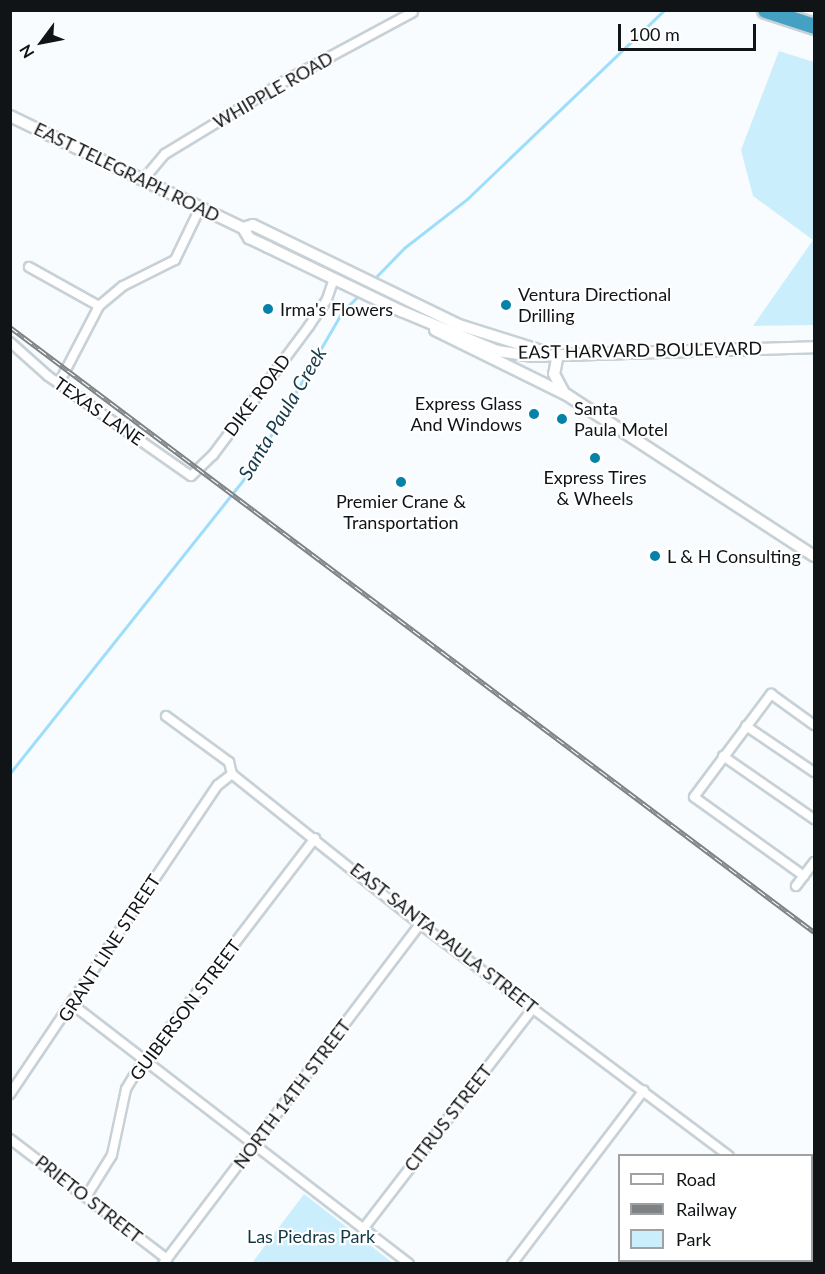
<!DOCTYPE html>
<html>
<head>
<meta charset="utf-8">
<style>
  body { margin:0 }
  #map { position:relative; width:825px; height:1274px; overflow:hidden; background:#f8fcfe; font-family:Lato,sans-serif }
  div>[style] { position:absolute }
  .green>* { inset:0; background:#cbeefd }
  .stream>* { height:3px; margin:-1.5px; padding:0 1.5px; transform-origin:1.5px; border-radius:1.5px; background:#9edefa }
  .roads { filter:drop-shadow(2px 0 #c7d1d6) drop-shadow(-2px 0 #c7d1d6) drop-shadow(0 2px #c7d1d6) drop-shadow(0 -2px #c7d1d6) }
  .minor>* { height:8px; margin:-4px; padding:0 4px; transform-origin:4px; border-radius:4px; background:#fff }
  .tertiary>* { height:10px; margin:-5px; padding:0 5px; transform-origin:5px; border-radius:5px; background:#fff }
  .secondary>* { height:10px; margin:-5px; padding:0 5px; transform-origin:5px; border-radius:5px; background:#fff }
  .motorway>* { height:15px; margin:-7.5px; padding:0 7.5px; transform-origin:7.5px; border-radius:7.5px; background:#45a1c4 }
  .rail>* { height:5px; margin-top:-2.5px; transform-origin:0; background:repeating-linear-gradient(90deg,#fff 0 9px,#7e8284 0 18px); box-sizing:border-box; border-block:2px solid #7e8284 }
  .dots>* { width:16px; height:16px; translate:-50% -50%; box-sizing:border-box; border:3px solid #fff; border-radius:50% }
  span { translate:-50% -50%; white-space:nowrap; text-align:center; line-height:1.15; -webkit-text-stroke:4.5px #fff; paint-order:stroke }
  .street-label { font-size:18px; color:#101416 }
  .poi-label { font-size:18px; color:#101416 }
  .left { translate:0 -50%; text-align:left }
  .right { translate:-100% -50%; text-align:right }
  .park-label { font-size:18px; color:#123847 }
  .water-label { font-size:20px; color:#173c4b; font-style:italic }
  .frame { position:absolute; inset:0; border:12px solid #101416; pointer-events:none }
  .legend { position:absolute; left:618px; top:1154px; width:195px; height:108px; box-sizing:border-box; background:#fff; border:2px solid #9fa1a2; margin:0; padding:8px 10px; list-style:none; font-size:18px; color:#101416 }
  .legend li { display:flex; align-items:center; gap:12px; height:30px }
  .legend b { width:30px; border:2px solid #9fa1a2 }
  .north { position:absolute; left:12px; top:12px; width:60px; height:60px; -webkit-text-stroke:4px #fff; paint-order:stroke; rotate:238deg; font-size:16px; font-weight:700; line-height:24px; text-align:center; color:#101416 }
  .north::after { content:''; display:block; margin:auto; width:21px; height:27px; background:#101416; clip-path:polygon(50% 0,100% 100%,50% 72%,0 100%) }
  .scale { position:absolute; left:618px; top:24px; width:138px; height:27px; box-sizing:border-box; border:3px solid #101416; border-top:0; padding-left:8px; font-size:18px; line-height:21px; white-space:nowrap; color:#101416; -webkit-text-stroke:4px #fff; paint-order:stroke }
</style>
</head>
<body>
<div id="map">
  <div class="green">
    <i style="clip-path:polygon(779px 51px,814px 62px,814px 325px,753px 326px,813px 240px,753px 196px,741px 150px)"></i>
    <i style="clip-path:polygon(304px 1194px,393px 1263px,252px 1263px)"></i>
  </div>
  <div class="stream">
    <i style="left:373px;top:280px;width:45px;rotate:-45.9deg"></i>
    <i style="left:404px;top:248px;width:80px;rotate:-37.9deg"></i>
    <i style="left:467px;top:199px;width:273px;rotate:-43.8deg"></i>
    <i style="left:10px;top:773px;width:384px;rotate:-51.5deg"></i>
    <i style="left:249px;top:473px;width:186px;rotate:-60deg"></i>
    <i style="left:342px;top:312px;width:25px;rotate:-45deg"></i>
  </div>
  <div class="roads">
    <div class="minor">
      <i style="left:143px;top:180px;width:34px;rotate:-50deg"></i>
      <i style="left:165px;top:154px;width:140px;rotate:-31.3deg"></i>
      <i style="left:285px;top:81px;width:145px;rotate:-28.3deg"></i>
      <i style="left:29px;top:267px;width:80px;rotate:29.1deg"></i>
      <i style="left:10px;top:342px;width:51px;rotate:41.8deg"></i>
      <i style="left:48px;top:376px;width:174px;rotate:35deg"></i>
      <i style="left:191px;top:476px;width:30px;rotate:-44deg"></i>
      <i style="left:213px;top:455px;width:161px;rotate:-53.3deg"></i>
      <i style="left:309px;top:326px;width:32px;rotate:-56deg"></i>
      <i style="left:327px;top:299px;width:21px;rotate:-71deg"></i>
      <i style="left:60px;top:381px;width:85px;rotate:-62.5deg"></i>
      <i style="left:99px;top:306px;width:31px;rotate:-40deg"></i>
      <i style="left:123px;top:286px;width:58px;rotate:-26.6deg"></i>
      <i style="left:175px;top:260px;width:58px;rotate:-64.3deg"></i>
      <i style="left:166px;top:716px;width:78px;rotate:36.1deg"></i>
      <i style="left:229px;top:762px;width:12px;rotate:76deg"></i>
      <i style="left:232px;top:774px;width:241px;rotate:38.6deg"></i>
      <i style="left:420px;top:924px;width:386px;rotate:36.9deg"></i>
      <i style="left:746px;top:726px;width:82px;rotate:34.1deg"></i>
      <i style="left:723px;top:756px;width:111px;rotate:34.7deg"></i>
      <i style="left:804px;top:876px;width:135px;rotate:-144.3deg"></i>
      <i style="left:694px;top:797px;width:129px;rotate:-53.2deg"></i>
      <i style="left:771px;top:694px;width:53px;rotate:35.8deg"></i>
      <i style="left:796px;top:886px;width:30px;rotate:-53deg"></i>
      <i style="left:73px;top:1005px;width:424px;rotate:37.6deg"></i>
      <i style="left:10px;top:1094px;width:372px;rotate:-56.1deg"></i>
      <i style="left:218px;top:785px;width:18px;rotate:-38deg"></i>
      <i style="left:10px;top:1139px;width:198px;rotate:37.4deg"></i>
      <i style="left:86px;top:1197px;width:49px;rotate:-58.2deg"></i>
      <i style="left:112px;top:1155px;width:67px;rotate:-78deg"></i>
      <i style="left:126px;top:1089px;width:21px;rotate:-59deg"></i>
      <i style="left:137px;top:1071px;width:293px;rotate:-52.6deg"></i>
      <i style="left:812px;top:1218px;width:4px;rotate:56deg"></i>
      <i style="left:363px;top:1229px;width:279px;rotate:-52.4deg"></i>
      <i style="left:163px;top:1264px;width:426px;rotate:-52.9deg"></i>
      <i style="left:512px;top:1264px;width:218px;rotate:-52.8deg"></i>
      <i style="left:679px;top:1264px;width:5px;rotate:-53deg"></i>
    </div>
    <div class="tertiary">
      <i style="left:435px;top:330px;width:147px;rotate:26.2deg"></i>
      <i style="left:567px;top:395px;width:295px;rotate:33.1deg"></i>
      <i style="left:558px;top:354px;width:20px;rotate:101deg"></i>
      <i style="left:554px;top:374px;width:21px;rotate:62deg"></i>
    </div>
    <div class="secondary">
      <i style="left:10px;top:116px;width:259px;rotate:25.7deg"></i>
      <i style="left:243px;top:228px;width:12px;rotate:59deg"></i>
      <i style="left:249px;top:238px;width:21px;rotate:25deg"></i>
      <i style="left:268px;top:247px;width:148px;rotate:25.7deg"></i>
      <i style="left:401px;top:311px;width:104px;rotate:22.6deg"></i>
      <i style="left:497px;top:351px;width:35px;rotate:8deg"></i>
      <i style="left:532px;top:356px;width:282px;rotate:-1.8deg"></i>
      <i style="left:243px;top:228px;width:10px;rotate:-17deg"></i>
      <i style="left:253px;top:225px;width:229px;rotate:25.9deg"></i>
      <i style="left:459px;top:325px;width:90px;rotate:17.4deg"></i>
    </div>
    <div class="motorway">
      <i style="left:765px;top:10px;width:52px;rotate:18.1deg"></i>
    </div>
  </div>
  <div class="rail">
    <i style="left:10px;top:327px;width:1006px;rotate:36.96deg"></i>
  </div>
  <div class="dots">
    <i style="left:506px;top:305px;background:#0482a7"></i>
    <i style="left:268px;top:309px;background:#0482a7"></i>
    <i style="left:534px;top:414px;background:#0482a7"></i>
    <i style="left:562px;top:419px;background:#0482a7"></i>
    <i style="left:595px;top:458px;background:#0482a7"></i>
    <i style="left:401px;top:482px;background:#0482a7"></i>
    <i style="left:655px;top:556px;background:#0482a7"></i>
  </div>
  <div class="street-label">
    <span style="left:273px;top:90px;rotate:-30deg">WHIPPLE ROAD</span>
    <span style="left:127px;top:172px;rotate:26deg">EAST TELEGRAPH ROAD</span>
    <span style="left:640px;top:350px;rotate:-1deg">EAST HARVARD BOULEVARD</span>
    <span style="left:257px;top:395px;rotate:-53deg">DIKE ROAD</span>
    <span style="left:99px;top:411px;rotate:35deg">TEXAS LANE</span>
    <span style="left:444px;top:938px;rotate:38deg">EAST SANTA PAULA STREET</span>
    <span style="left:109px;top:948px;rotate:-57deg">GRANT LINE STREET</span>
    <span style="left:185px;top:1010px;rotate:-53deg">GUIBERSON STREET</span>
    <span style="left:292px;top:1094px;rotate:-53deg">NORTH 14TH STREET</span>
    <span style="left:448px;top:1118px;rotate:-52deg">CITRUS STREET</span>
    <span style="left:89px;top:1199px;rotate:38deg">PRIETO STREET</span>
  </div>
  <div class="poi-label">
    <span class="left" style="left:518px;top:305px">Ventura Directional<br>Drilling</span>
    <span class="left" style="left:280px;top:309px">Irma's Flowers</span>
    <span class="right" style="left:522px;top:414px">Express Glass<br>And Windows</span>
    <span class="left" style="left:574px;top:419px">Santa<br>Paula Motel</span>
    <span style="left:595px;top:488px">Express Tires<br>&amp; Wheels</span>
    <span style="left:401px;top:512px">Premier Crane &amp;<br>Transportation</span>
    <span class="left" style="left:667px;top:556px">L &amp; H Consulting</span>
  </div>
  <div class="park-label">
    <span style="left:311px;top:1236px">Las Piedras Park</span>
  </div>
  <div class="water-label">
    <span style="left:282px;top:413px;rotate:-59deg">Santa Paula Creek</span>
  </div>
  <div class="frame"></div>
  <ul class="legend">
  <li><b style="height:8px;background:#fff"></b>Road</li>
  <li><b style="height:8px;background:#7e8284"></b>Railway</li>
  <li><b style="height:16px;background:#cbeefd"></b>Park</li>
  </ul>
  <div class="north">N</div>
  <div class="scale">100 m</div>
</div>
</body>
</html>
